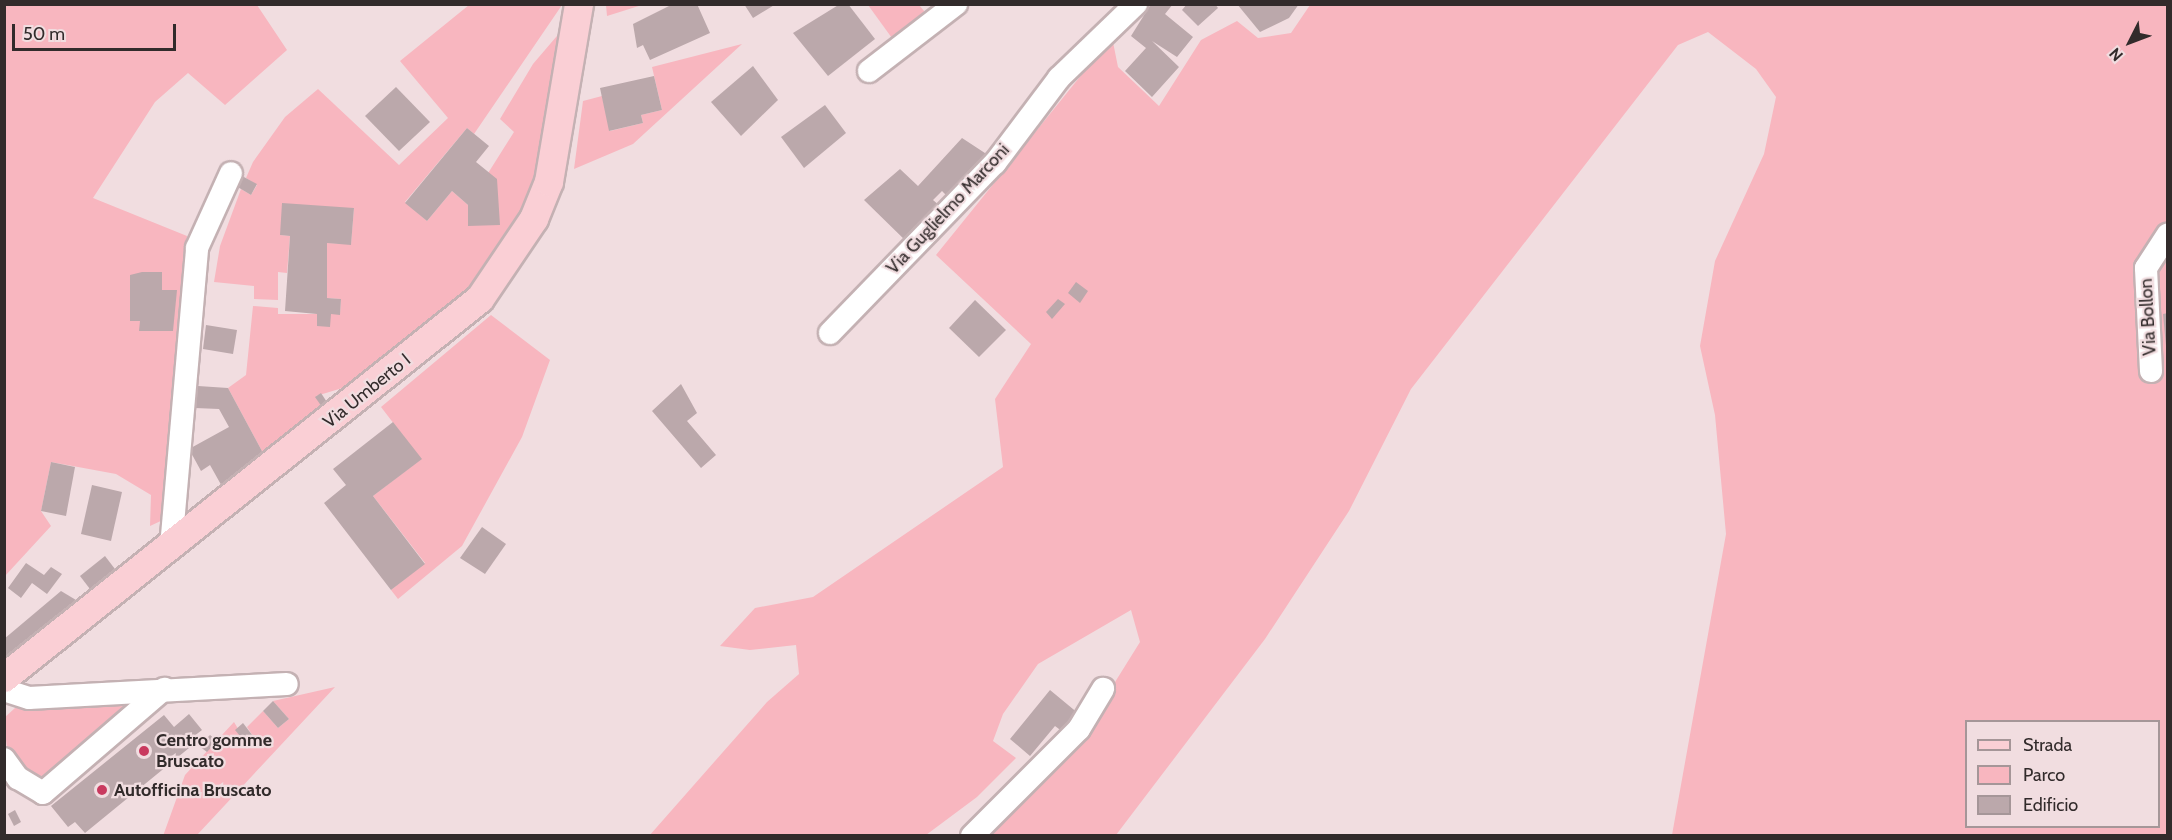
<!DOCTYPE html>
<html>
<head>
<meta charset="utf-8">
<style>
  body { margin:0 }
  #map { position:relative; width:2172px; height:840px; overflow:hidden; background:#f1dde0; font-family:Cabin,sans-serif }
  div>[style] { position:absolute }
  .green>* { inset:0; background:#f8b6bf }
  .building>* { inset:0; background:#bba8ab }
  .roads { filter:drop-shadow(2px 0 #c4b1b3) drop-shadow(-2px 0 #c4b1b3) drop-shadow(0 2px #c4b1b3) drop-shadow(0 -2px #c4b1b3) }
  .minor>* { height:22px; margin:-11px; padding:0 11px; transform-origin:11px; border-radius:11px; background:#fff }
  .major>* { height:28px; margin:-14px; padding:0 14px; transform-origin:14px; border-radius:14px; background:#facfd5 }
  .dots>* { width:16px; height:16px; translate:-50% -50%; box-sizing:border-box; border:3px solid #f1dde0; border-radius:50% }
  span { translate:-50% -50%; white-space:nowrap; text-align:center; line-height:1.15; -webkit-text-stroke:4.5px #f1dde0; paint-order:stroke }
  .street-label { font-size:18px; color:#322b2b }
  .poi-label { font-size:18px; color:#322b2b; font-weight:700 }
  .left { translate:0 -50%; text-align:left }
  .frame { position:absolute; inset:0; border:6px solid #322b2b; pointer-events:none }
  .legend { position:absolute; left:1965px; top:720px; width:195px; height:108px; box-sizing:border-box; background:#f1dde0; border:2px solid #a59698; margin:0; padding:8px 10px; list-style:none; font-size:18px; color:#322b2b }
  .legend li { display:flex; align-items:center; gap:12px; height:30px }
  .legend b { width:30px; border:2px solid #a59698 }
  .north { position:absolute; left:2100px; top:12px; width:60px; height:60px; -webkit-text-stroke:4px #f1dde0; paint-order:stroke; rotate:228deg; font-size:16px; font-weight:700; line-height:24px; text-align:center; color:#322b2b }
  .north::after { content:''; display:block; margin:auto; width:21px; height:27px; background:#322b2b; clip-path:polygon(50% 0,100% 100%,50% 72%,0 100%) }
  .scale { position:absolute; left:12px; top:24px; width:164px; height:27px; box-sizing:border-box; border:3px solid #322b2b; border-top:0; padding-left:8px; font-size:18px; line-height:21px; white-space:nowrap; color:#322b2b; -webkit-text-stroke:4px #f1dde0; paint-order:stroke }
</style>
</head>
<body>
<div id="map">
  <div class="green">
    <i style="clip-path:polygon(4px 5px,257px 5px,287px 50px,225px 105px,188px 73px,155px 102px,93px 198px,187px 236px,165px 519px,150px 526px,151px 495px,116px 474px,51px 462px,41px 511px,51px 526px,5px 576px)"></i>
    <i style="clip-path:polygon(469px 5px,562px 5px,474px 134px,467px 128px,405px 202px,427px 221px,452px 191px,468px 205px,514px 132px,500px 119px,533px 64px,568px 23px,548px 154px,503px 260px,369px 380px,316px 396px,331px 420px,270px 466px,228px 388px,246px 375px,253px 306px,278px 308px,278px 314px,340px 314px,341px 299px,327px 298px,327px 243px,351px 244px,354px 208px,280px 235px,290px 236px,287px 273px,278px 272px,278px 300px,254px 299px,254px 286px,214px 282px,220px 246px,241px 189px,251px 195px,257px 185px,246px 178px,253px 162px,285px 117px,318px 89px,399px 165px,448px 118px,400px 61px)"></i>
    <i style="clip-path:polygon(606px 5px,606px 4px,642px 5px,607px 16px)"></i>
    <i style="clip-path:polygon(868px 5px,919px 5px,930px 18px,897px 45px)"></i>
    <i style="clip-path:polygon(evenodd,1310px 5px,2167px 5px,2167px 835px,1672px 835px,1726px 534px,1715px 415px,1700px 346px,1715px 261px,1764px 154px,1776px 97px,1756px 69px,1708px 32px,1678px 45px,1411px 389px,1349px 511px,1265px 639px,1116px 835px,985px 835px,1082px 735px,1140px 642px,1131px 610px,1038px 664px,1003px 714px,993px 741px,1016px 758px,977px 797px,926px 835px,649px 836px,767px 702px,799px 674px,796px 645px,750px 650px,720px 646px,755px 608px,813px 597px,1003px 467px,995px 399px,1031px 344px,936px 255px,1112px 37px,1118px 67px,1159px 106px,1201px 40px,1237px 21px,1258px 38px,1291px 33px,1310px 5px,1966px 722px,2158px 722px,2158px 826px,1966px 826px,1966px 722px)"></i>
    <i style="clip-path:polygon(742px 44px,633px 144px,574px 169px,583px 101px,602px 96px,610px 131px,643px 123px,641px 115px,662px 110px,652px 67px)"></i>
    <i style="clip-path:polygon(491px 315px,550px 360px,522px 437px,462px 546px,398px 599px,391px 590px,425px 563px,373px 496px,421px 459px,381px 407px)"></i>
    <i style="clip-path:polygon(335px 687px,197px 835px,163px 836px,185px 775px,234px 722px,246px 742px,253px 736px,247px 727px,263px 711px,278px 728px,289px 719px,273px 701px)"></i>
    <i style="clip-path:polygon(138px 702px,46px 779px,31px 776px,7px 750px,4px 718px,15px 708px)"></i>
  </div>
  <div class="building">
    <i style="clip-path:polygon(673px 4px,697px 4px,710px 33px,650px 60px,643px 45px,637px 48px,633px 24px)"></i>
    <i style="clip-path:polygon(744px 4px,776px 4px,753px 18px)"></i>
    <i style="clip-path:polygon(840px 4px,848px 4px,875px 39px,828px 76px,793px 33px)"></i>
    <i style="clip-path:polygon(1151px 4px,1173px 4px,1165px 14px,1193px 37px,1177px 57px,1152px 41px,1179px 67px,1152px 97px,1125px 71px,1146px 48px,1131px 36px)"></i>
    <i style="clip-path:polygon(1187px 4px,1215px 4px,1218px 8px,1198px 26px,1182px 10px)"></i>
    <i style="clip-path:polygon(1237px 4px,1299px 4px,1289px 18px,1260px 32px)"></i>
    <i style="clip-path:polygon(753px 66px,778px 100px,741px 136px,711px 102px)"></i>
    <i style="clip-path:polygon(654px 76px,662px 110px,641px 115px,643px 123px,609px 131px,600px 88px)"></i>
    <i style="clip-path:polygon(396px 87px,430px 122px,399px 151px,365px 116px)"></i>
    <i style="clip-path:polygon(825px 105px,846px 133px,804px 168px,781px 137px)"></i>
    <i style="clip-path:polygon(467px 128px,489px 146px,476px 162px,497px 179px,500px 225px,468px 226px,468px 205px,452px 191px,427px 221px,405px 203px)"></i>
    <i style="clip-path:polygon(962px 138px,991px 157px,952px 201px,942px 191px,933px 200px,940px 206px,909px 244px,864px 200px,900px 169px,918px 186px)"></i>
    <i style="clip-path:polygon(242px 176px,257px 184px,251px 195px,236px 186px)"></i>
    <i style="clip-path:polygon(282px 203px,354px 208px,351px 245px,327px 243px,327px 298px,341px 299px,340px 315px,331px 314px,330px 327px,317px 326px,317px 314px,285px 311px,290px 236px,280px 235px)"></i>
    <i style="clip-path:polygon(142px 272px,162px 272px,162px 290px,177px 290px,173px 331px,139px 331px,140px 321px,130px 321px,130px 275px)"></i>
    <i style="clip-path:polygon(1076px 282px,1088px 291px,1080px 303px,1068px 293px)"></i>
    <i style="clip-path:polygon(1058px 299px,1065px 304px,1052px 319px,1046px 312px)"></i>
    <i style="clip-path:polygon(975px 300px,1006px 330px,979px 357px,949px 328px)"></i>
    <i style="clip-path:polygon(2168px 313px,2168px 367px,2163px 314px)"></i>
    <i style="clip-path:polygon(206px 325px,237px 330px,233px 354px,203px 349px)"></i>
    <i style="clip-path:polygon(681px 384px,697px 413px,687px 421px,716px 455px,701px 468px,652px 411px)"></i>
    <i style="clip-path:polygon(198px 386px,228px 388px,270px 466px,224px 490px,210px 465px,201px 471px,189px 449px,229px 427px,219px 409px,195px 408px)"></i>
    <i style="clip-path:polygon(321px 393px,336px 416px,331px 420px,315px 397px)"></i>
    <i style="clip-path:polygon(393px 422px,422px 459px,373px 496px,425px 564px,391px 590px,324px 503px,346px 485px,333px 469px)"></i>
    <i style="clip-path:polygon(51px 462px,75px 467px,66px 516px,41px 511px)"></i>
    <i style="clip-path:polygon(92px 485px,122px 492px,111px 541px,81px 534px)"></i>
    <i style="clip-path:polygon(482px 527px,506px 544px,485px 574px,460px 558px)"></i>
    <i style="clip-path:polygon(105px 556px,118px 573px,93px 593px,80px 576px)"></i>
    <i style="clip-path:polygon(26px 563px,44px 575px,51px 567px,62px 574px,47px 594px,32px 583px,21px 598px,8px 588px)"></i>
    <i style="clip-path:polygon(61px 591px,81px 603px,4px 668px,4px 639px)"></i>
    <i style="clip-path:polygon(1050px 690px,1079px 714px,1063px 732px,1055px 726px,1030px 756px,1010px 739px)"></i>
    <i style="clip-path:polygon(273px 701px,289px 719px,278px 728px,263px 711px)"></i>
    <i style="clip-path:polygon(189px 714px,202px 730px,185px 743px,189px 748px,85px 833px,75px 822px,68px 827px,51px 806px,164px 715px,174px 727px)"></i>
    <i style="clip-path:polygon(243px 723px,253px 736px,245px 742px,235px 730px)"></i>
    <i style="clip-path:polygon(210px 735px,217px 741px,207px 752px,199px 746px)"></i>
    <i style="clip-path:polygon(15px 810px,21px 822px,14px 826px,8px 814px)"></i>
  </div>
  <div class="roads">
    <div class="minor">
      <i style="left:869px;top:71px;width:110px;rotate:-37.6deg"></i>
      <i style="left:830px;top:333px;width:237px;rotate:-45.9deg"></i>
      <i style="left:995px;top:163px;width:106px;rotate:-53deg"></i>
      <i style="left:1059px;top:78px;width:107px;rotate:-43.9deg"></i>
      <i style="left:2151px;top:371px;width:103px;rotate:-92.8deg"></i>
      <i style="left:2146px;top:268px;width:40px;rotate:-57.1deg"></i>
      <i style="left:171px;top:547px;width:300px;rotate:-85deg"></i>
      <i style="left:197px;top:248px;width:82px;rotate:-65.6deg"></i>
      <i style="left:4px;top:690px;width:26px;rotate:18deg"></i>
      <i style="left:29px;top:698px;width:258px;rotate:-3.1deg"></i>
      <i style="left:4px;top:759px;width:24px;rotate:54deg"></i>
      <i style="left:18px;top:778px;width:29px;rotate:31deg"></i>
      <i style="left:43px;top:793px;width:160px;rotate:-40.7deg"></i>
      <i style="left:972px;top:836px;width:151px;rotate:-45deg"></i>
      <i style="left:1079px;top:729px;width:47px;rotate:-59deg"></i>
    </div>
    <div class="major">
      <i style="left:4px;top:678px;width:608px;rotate:-38.53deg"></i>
      <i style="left:480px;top:299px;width:97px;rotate:-56deg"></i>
      <i style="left:534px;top:219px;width:40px;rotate:-68deg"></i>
      <i style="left:549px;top:182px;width:181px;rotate:-80.4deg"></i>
    </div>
  </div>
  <div class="dots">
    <i style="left:144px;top:751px;background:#c93a5f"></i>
    <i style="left:102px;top:790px;background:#c93a5f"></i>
  </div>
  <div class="street-label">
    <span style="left:948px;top:209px;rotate:-47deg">Via Guglielmo Marconi</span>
    <span style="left:2148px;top:317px;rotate:-93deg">Via Bollon</span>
    <span style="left:367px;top:391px;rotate:-39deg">Via Umberto I</span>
  </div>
  <div class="poi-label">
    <span class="left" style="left:156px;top:751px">Centro gomme<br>Bruscato</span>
    <span class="left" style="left:114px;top:790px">Autofficina Bruscato</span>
  </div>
  <div class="frame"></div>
  <ul class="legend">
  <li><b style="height:8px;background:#facfd5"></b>Strada</li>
  <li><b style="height:16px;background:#f8b6bf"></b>Parco</li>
  <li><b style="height:16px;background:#bba8ab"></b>Edificio</li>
  </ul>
  <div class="north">N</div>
  <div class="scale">50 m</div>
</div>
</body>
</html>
